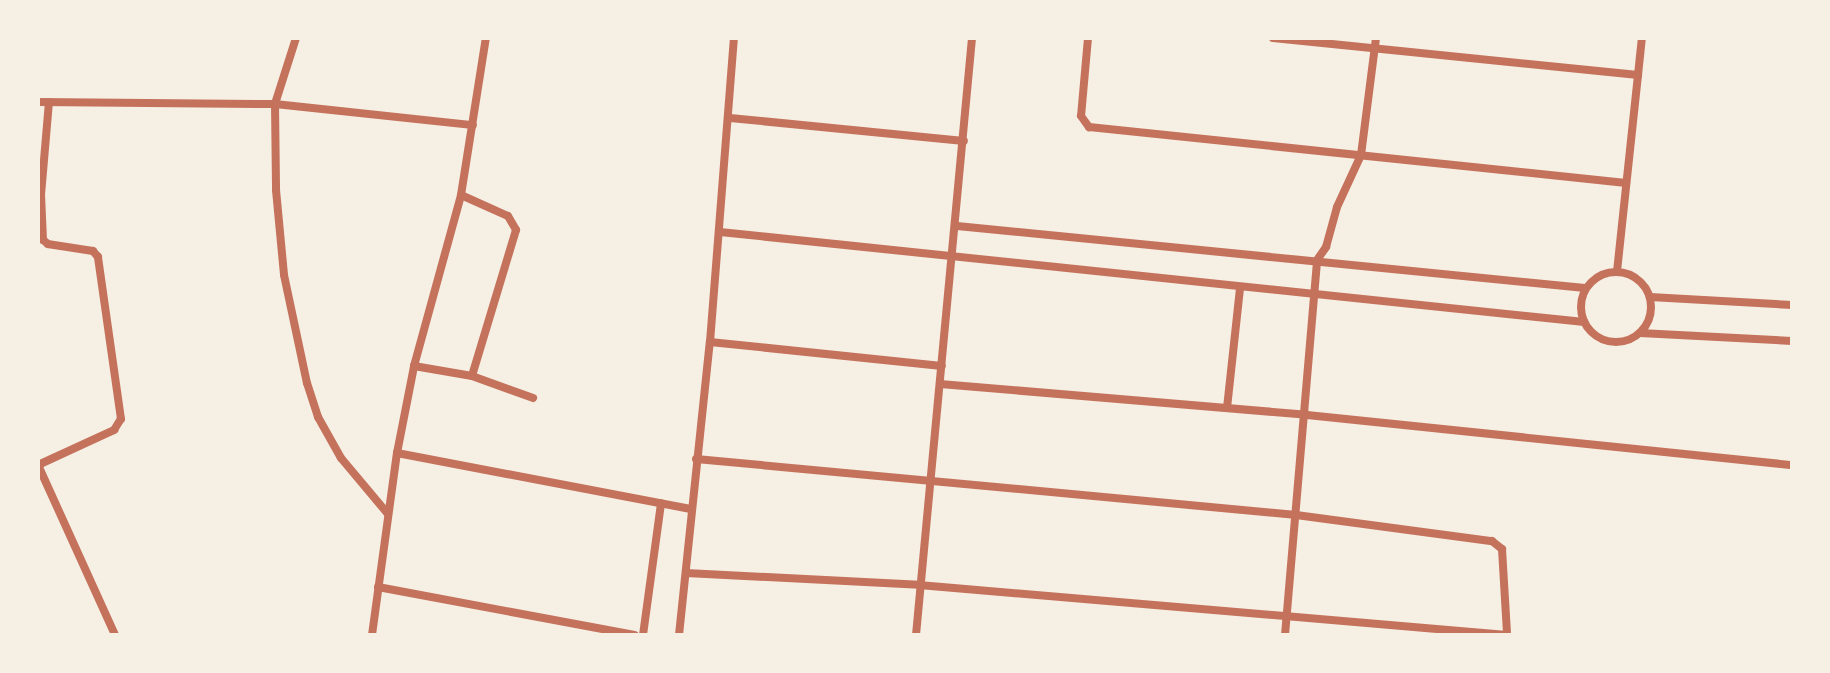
<!DOCTYPE html>
<html>
<head>
<meta charset="utf-8">
<style>
  body { margin:0 }
  #map { position:relative; width:1830px; height:673px; overflow:hidden; background:#f6efe4; font-family:Poppins,sans-serif }
  div>[style] { position:absolute }
  .minor>* { height:8px; margin:-4px; padding:0 4px; transform-origin:4px; border-radius:4px; background:#c5725c }
  .minor>.ring { margin:-4px; padding:0; box-sizing:content-box; background:none; border:8px solid #c5725c; border-radius:50% }
  span { translate:-50% -50%; white-space:nowrap; text-align:center; line-height:1.15; -webkit-text-stroke:7px #f6efe4; paint-order:stroke }
  .frame { position:absolute; inset:0; border:40px solid #f6efe4; pointer-events:none }
</style>
</head>
<body>
<div id="map">
  <div class="minor">
    <i style="left:296px;top:38px;width:69px;rotate:107.7deg"></i>
    <i style="left:275px;top:104px;width:86px;rotate:89.3deg"></i>
    <i style="left:276px;top:190px;width:85px;rotate:84.6deg"></i>
    <i style="left:284px;top:275px;width:110px;rotate:78deg"></i>
    <i style="left:307px;top:383px;width:36px;rotate:72deg"></i>
    <i style="left:318px;top:417px;width:47px;rotate:60.7deg"></i>
    <i style="left:341px;top:458px;width:73px;rotate:50deg"></i>
    <i style="left:1088px;top:38px;width:78px;rotate:95.1deg"></i>
    <i style="left:1081px;top:116px;width:14px;rotate:54deg"></i>
    <i style="left:1089px;top:127px;width:540px;rotate:5.95deg"></i>
    <i style="left:1273px;top:38px;width:367px;rotate:5.8deg"></i>
    <i style="left:1638px;top:75px;width:197px;rotate:96.1deg"></i>
    <i style="left:1638px;top:75px;width:37px;rotate:-84deg"></i>
    <i style="left:38px;top:102px;width:237px;rotate:0.5deg"></i>
    <i style="left:275px;top:104px;width:199px;rotate:6.1deg"></i>
    <i style="left:730px;top:118px;width:235px;rotate:5.6deg"></i>
    <i style="left:461px;top:195px;width:51px;rotate:24.1deg"></i>
    <i style="left:508px;top:216px;width:16px;rotate:60deg"></i>
    <i style="left:516px;top:230px;width:152px;rotate:106.8deg"></i>
    <i style="left:957px;top:226px;width:631px;rotate:5.64deg"></i>
    <i style="left:720px;top:232px;width:869px;rotate:5.95deg"></i>
    <i class="ring" style="left:1581px;top:272px;width:62px;height:62px"></i>
    <i style="left:1650px;top:297px;width:142px;rotate:3.2deg"></i>
    <i style="left:1640px;top:333px;width:152px;rotate:3deg"></i>
    <i style="left:710px;top:342px;width:233px;rotate:5.9deg"></i>
    <i style="left:414px;top:366px;width:59px;rotate:9.8deg"></i>
    <i style="left:472px;top:376px;width:65px;rotate:19.8deg"></i>
    <i style="left:940px;top:384px;width:368px;rotate:4.8deg"></i>
    <i style="left:1307px;top:415px;width:488px;rotate:5.9deg"></i>
    <i style="left:1227px;top:408px;width:121px;rotate:-83.8deg"></i>
    <i style="left:397px;top:453px;width:299px;rotate:10.8deg"></i>
    <i style="left:696px;top:459px;width:603px;rotate:5.33deg"></i>
    <i style="left:1296px;top:515px;width:198px;rotate:7.6deg"></i>
    <i style="left:1492px;top:541px;width:13px;rotate:39deg"></i>
    <i style="left:1502px;top:549px;width:83px;rotate:86.6deg"></i>
    <i style="left:38px;top:465px;width:84px;rotate:-24.7deg"></i>
    <i style="left:114px;top:430px;width:13px;rotate:-58deg"></i>
    <i style="left:121px;top:419px;width:164px;rotate:-98.1deg"></i>
    <i style="left:98px;top:257px;width:8px;rotate:-130deg"></i>
    <i style="left:93px;top:251px;width:46px;rotate:-171.2deg"></i>
    <i style="left:48px;top:244px;width:6px;rotate:-141deg"></i>
    <i style="left:43px;top:240px;width:45px;rotate:-92.5deg"></i>
    <i style="left:41px;top:195px;width:93px;rotate:-85.1deg"></i>
    <i style="left:38px;top:465px;width:187px;rotate:65.6deg"></i>
    <i style="left:686px;top:573px;width:233px;rotate:2.9deg"></i>
    <i style="left:919px;top:585px;width:590px;rotate:4.86deg"></i>
    <i style="left:378px;top:587px;width:261px;rotate:10.6deg"></i>
    <i style="left:372px;top:635px;width:184px;rotate:-82.2deg"></i>
    <i style="left:397px;top:453px;width:89px;rotate:-78.9deg"></i>
    <i style="left:414px;top:366px;width:177px;rotate:-74.6deg"></i>
    <i style="left:461px;top:195px;width:159px;rotate:-81deg"></i>
    <i style="left:643px;top:635px;width:133px;rotate:-82.2deg"></i>
    <i style="left:679px;top:635px;width:295px;rotate:-84deg"></i>
    <i style="left:710px;top:342px;width:305px;rotate:-85.5deg"></i>
    <i style="left:916px;top:635px;width:600px;rotate:-84.64deg"></i>
    <i style="left:1285px;top:635px;width:376px;rotate:-85.1deg"></i>
    <i style="left:1317px;top:260px;width:16px;rotate:-55deg"></i>
    <i style="left:1326px;top:247px;width:41px;rotate:-74.6deg"></i>
    <i style="left:1337px;top:207px;width:57px;rotate:-65.2deg"></i>
    <i style="left:1361px;top:155px;width:118px;rotate:-82.7deg"></i>
  </div>
  <div class="frame"></div>
</div>
</body>
</html>
